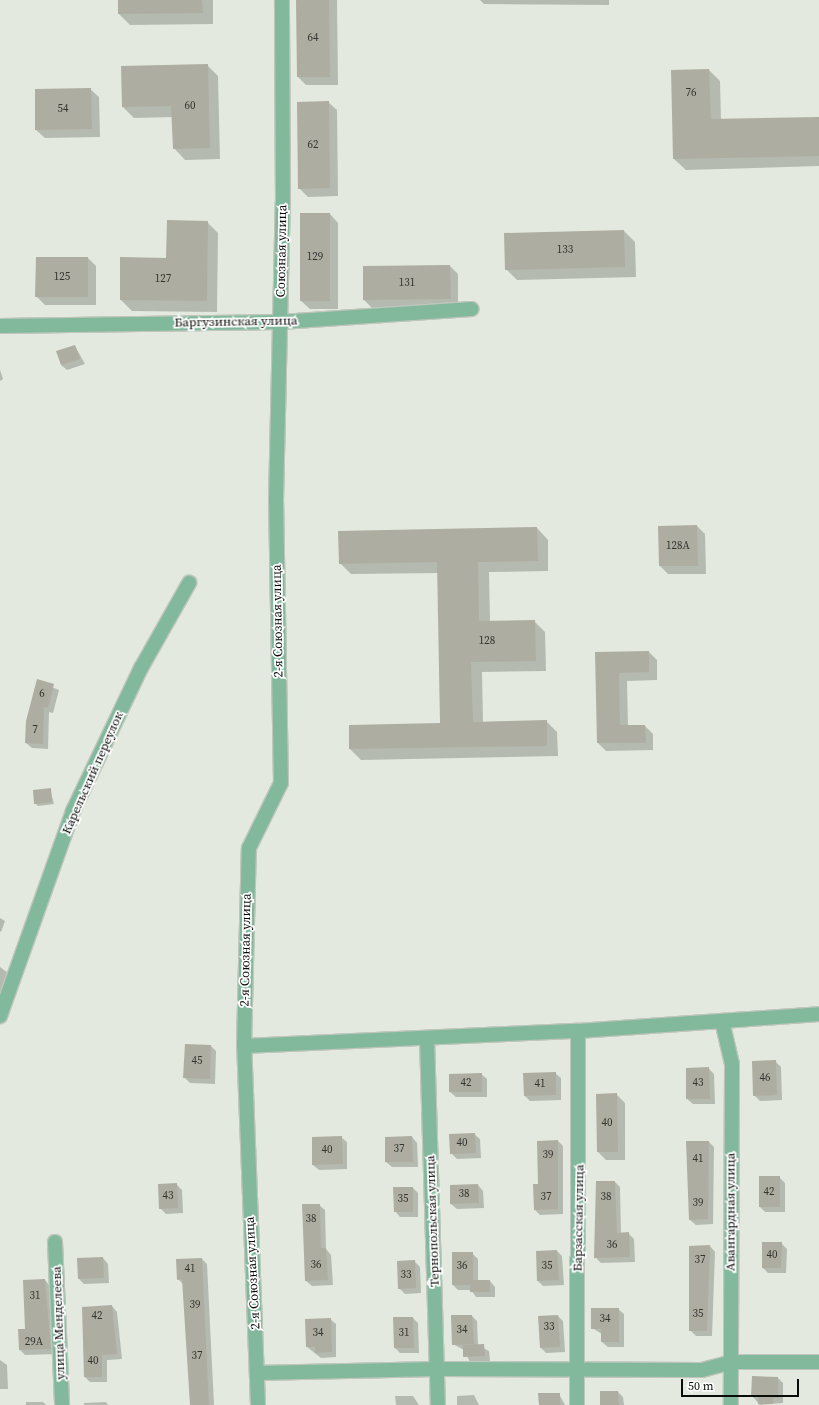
<!DOCTYPE html>
<html>
<head>
<meta charset="utf-8">
<style>
  body { margin:0 }
  #map { position:relative; width:819px; height:1405px; overflow:hidden; background:#e3e9de; font-family:"Source Serif 4",serif }
  div>[style] { position:absolute }
  .shadow>* { inset:0; background:#0003 }
  .building>* { inset:0; background:#aeada2 }
  .roads { filter:drop-shadow(1px 0 #c0c6bc) drop-shadow(-1px 0 #c0c6bc) drop-shadow(0 1px #c0c6bc) drop-shadow(0 -1px #c0c6bc) }
  .minor>* { height:14px; margin:-7px; padding:0 7px; transform-origin:7px; border-radius:7px; background:#82b99d }
  span { translate:-50% -50%; white-space:nowrap; text-align:center; line-height:1.15; -webkit-text-stroke:3.5px #fff; paint-order:stroke }
  .number-label { font-size:11px; color:#33342f }
  .number-label span { -webkit-text-stroke-width:0 }
  .street-label { font-size:13px; color:#0a0c09 }
  .scale { position:absolute; left:681px; top:1379px; width:118px; height:18px; box-sizing:border-box; border:2px solid #0a0c09; border-top:0; padding-left:5px; font-size:12px; line-height:14px; white-space:nowrap; color:#0a0c09; -webkit-text-stroke:3px #fff; paint-order:stroke }
</style>
</head>
<body>
<div id="map">
  <div class="shadow">
    <i style="clip-path:polygon(119px 0,213px 0,213px 24px,130px 25px,119px 14px)"></i>
    <i style="clip-path:polygon(297px 0,337px 0,338px 85px,306px 85px,298px 77px)"></i>
    <i style="clip-path:polygon(480px 0,609px 0,609px 5px,484px 4px)"></i>
    <i style="clip-path:polygon(207px 65px,218px 76px,220px 159px,185px 160px,174px 148px,173px 117px,134px 118px,123px 107px)"></i>
    <i style="clip-path:polygon(709px 70px,720px 81px,721px 120px,819px 118px,819px 166px,686px 170px,674px 159px)"></i>
    <i style="clip-path:polygon(90px 89px,99px 97px,100px 137px,45px 138px,36px 130px)"></i>
    <i style="clip-path:polygon(328px 102px,337px 110px,338px 196px,308px 197px,299px 188px)"></i>
    <i style="clip-path:polygon(330px 214px,338px 223px,338px 309px,310px 309px,301px 301px)"></i>
    <i style="clip-path:polygon(207px 222px,218px 233px,217px 312px,132px 311px,121px 300px,121px 258px,167px 259px)"></i>
    <i style="clip-path:polygon(624px 231px,635px 242px,636px 277px,517px 280px,506px 269px)"></i>
    <i style="clip-path:polygon(88px 258px,96px 266px,96px 305px,45px 305px,36px 296px)"></i>
    <i style="clip-path:polygon(450px 266px,458px 274px,458px 307px,372px 308px,364px 300px,364px 267px)"></i>
    <i style="clip-path:polygon(75px 346px,85px 364px,67px 370px,61px 365px)"></i>
    <i style="clip-path:polygon(0 370px,3px 379px,0 381px)"></i>
    <i style="clip-path:polygon(697px 526px,705px 534px,706px 574px,668px 574px,660px 566px)"></i>
    <i style="clip-path:polygon(537px 528px,548px 540px,548px 571px,489px 572px,490px 622px,534px 621px,545px 632px,546px 671px,482px 672px,483px 722px,546px 721px,557px 732px,558px 756px,361px 760px,350px 749px,441px 724px,438px 573px,351px 574px,340px 563px)"></i>
    <i style="clip-path:polygon(649px 652px,657px 660px,657px 680px,627px 681px,628px 726px,645px 726px,653px 734px,653px 750px,606px 751px,598px 743px,596px 653px)"></i>
    <i style="clip-path:polygon(37px 681px,59px 690px,53px 713px,49px 712px,48px 749px,32px 748px,26px 743px)"></i>
    <i style="clip-path:polygon(50px 789px,54px 804px,38px 806px,35px 803px)"></i>
    <i style="clip-path:polygon(0 918px,5px 921px,1px 932px,0 931px)"></i>
    <i style="clip-path:polygon(0 967px,12px 976px,0 999px)"></i>
    <i style="clip-path:polygon(211px 1046px,216px 1051px,215px 1084px,190px 1083px,184px 1077px)"></i>
    <i style="clip-path:polygon(775px 1061px,781px 1067px,782px 1100px,760px 1101px,754px 1095px)"></i>
    <i style="clip-path:polygon(708px 1068px,714px 1074px,715px 1104px,693px 1104px,687px 1099px)"></i>
    <i style="clip-path:polygon(555px 1073px,561px 1078px,561px 1100px,530px 1101px,525px 1096px)"></i>
    <i style="clip-path:polygon(481px 1074px,487px 1079px,487px 1097px,456px 1097px,450px 1092px)"></i>
    <i style="clip-path:polygon(616px 1094px,625px 1103px,625px 1160px,606px 1160px,598px 1152px)"></i>
    <i style="clip-path:polygon(474px 1134px,480px 1139px,481px 1158px,457px 1159px,451px 1153px)"></i>
    <i style="clip-path:polygon(341px 1137px,347px 1142px,347px 1169px,319px 1170px,313px 1165px)"></i>
    <i style="clip-path:polygon(412px 1137px,417px 1143px,418px 1167px,392px 1167px,386px 1162px)"></i>
    <i style="clip-path:polygon(558px 1141px,563px 1146px,563px 1214px,540px 1215px,535px 1210px)"></i>
    <i style="clip-path:polygon(709px 1142px,714px 1147px,713px 1224px,696px 1225px,690px 1220px)"></i>
    <i style="clip-path:polygon(779px 1177px,785px 1183px,785px 1212px,765px 1212px,760px 1207px)"></i>
    <i style="clip-path:polygon(615px 1182px,620px 1187px,621px 1234px,628px 1233px,634px 1239px,635px 1262px,601px 1263px,595px 1257px)"></i>
    <i style="clip-path:polygon(176px 1184px,182px 1190px,183px 1213px,166px 1214px,160px 1208px)"></i>
    <i style="clip-path:polygon(478px 1185px,483px 1191px,484px 1208px,457px 1209px,451px 1204px)"></i>
    <i style="clip-path:polygon(413px 1188px,418px 1193px,418px 1217px,400px 1217px,395px 1211px)"></i>
    <i style="clip-path:polygon(319px 1205px,325px 1210px,326px 1249px,331px 1255px,333px 1285px,312px 1286px,306px 1281px)"></i>
    <i style="clip-path:polygon(781px 1243px,787px 1249px,786px 1273px,768px 1273px,763px 1268px)"></i>
    <i style="clip-path:polygon(710px 1246px,715px 1252px,712px 1336px,696px 1336px,690px 1330px)"></i>
    <i style="clip-path:polygon(557px 1251px,562px 1256px,564px 1285px,543px 1286px,538px 1281px)"></i>
    <i style="clip-path:polygon(472px 1253px,478px 1259px,478px 1281px,490px 1281px,495px 1287px,495px 1297px,476px 1297px,471px 1290px,458px 1290px,453px 1285px)"></i>
    <i style="clip-path:polygon(103px 1258px,108px 1264px,109px 1283px,84px 1284px,79px 1279px)"></i>
    <i style="clip-path:polygon(202px 1259px,207px 1264px,214px 1405px,191px 1405px,184px 1285px,178px 1279px)"></i>
    <i style="clip-path:polygon(414px 1261px,420px 1267px,421px 1293px,405px 1294px,399px 1288px)"></i>
    <i style="clip-path:polygon(45px 1280px,50px 1286px,56px 1354px,25px 1355px,20px 1350px)"></i>
    <i style="clip-path:polygon(112px 1306px,117px 1312px,122px 1359px,107px 1360px,107px 1382px,90px 1382px,85px 1377px)"></i>
    <i style="clip-path:polygon(618px 1309px,624px 1314px,624px 1347px,608px 1347px,602px 1342px,602px 1334px,592px 1328px)"></i>
    <i style="clip-path:polygon(472px 1316px,477px 1321px,478px 1345px,489px 1351px,490px 1361px,470px 1362px,464px 1350px,453px 1344px)"></i>
    <i style="clip-path:polygon(558px 1316px,563px 1321px,565px 1352px,546px 1353px,541px 1348px)"></i>
    <i style="clip-path:polygon(394px 1318px,413px 1318px,418px 1323px,419px 1353px,400px 1353px,395px 1348px)"></i>
    <i style="clip-path:polygon(330px 1319px,336px 1324px,336px 1357px,321px 1358px,307px 1347px)"></i>
    <i style="clip-path:polygon(0 1360px,7px 1365px,8px 1389px,0 1389px)"></i>
    <i style="clip-path:polygon(753px 1377px,778px 1378px,783px 1383px,783px 1403px,760px 1405px,752px 1396px)"></i>
    <i style="clip-path:polygon(618px 1392px,623px 1397px,624px 1405px,601px 1405px)"></i>
    <i style="clip-path:polygon(559px 1394px,565px 1405px,540px 1405px)"></i>
    <i style="clip-path:polygon(474px 1395px,479px 1405px,457px 1405px,457px 1396px)"></i>
    <i style="clip-path:polygon(395px 1396px,413px 1396px,419px 1405px,396px 1405px)"></i>
    <i style="clip-path:polygon(26px 1402px,43px 1402px,46px 1405px,26px 1405px)"></i>
    <i style="clip-path:polygon(106px 1402px,108px 1405px,84px 1405px,84px 1403px)"></i>
  </div>
  <div class="building">
    <i style="clip-path:polygon(118px 0,202px 0,203px 13px,118px 14px)"></i>
    <i style="clip-path:polygon(296px 0,329px 0,330px 77px,297px 77px)"></i>
    <i style="clip-path:polygon(208px 64px,210px 148px,173px 149px,171px 106px,122px 107px,121px 66px)"></i>
    <i style="clip-path:polygon(709px 69px,711px 119px,819px 117px,819px 156px,673px 159px,671px 70px)"></i>
    <i style="clip-path:polygon(91px 88px,92px 129px,35px 130px,35px 89px)"></i>
    <i style="clip-path:polygon(329px 101px,330px 188px,298px 189px,297px 102px)"></i>
    <i style="clip-path:polygon(300px 213px,330px 213px,330px 301px,300px 301px)"></i>
    <i style="clip-path:polygon(167px 220px,208px 221px,207px 301px,120px 300px,120px 257px,166px 258px)"></i>
    <i style="clip-path:polygon(624px 230px,625px 267px,505px 270px,504px 233px)"></i>
    <i style="clip-path:polygon(36px 257px,88px 257px,88px 297px,35px 297px)"></i>
    <i style="clip-path:polygon(450px 265px,451px 299px,363px 300px,363px 266px)"></i>
    <i style="clip-path:polygon(75px 345px,80px 359px,61px 365px,56px 351px)"></i>
    <i style="clip-path:polygon(697px 525px,698px 566px,659px 566px,658px 526px)"></i>
    <i style="clip-path:polygon(537px 527px,538px 561px,478px 562px,479px 621px,535px 620px,536px 661px,471px 662px,473px 722px,547px 720px,547px 746px,349px 749px,349px 725px,440px 723px,437px 562px,339px 564px,338px 531px)"></i>
    <i style="clip-path:polygon(649px 651px,649px 672px,619px 673px,620px 725px,645px 725px,646px 743px,597px 743px,595px 652px)"></i>
    <i style="clip-path:polygon(37px 679px,54px 684px,48px 708px,44px 707px,43px 744px,25px 743px,26px 721px)"></i>
    <i style="clip-path:polygon(51px 788px,52px 802px,34px 804px,33px 790px)"></i>
    <i style="clip-path:polygon(185px 1044px,211px 1045px,210px 1079px,183px 1078px)"></i>
    <i style="clip-path:polygon(776px 1060px,777px 1095px,753px 1096px,752px 1061px)"></i>
    <i style="clip-path:polygon(709px 1067px,710px 1099px,686px 1099px,686px 1068px)"></i>
    <i style="clip-path:polygon(556px 1072px,556px 1095px,524px 1096px,523px 1073px)"></i>
    <i style="clip-path:polygon(482px 1073px,482px 1092px,449px 1092px,449px 1074px)"></i>
    <i style="clip-path:polygon(617px 1093px,618px 1152px,597px 1152px,596px 1094px)"></i>
    <i style="clip-path:polygon(475px 1133px,476px 1153px,450px 1154px,449px 1134px)"></i>
    <i style="clip-path:polygon(342px 1136px,343px 1164px,312px 1165px,312px 1137px)"></i>
    <i style="clip-path:polygon(412px 1136px,413px 1162px,385px 1162px,385px 1137px)"></i>
    <i style="clip-path:polygon(558px 1140px,558px 1209px,534px 1210px,533px 1184px,538px 1184px,537px 1141px)"></i>
    <i style="clip-path:polygon(686px 1141px,709px 1141px,708px 1219px,689px 1220px)"></i>
    <i style="clip-path:polygon(759px 1176px,780px 1176px,780px 1207px,759px 1207px)"></i>
    <i style="clip-path:polygon(596px 1181px,615px 1181px,617px 1233px,629px 1232px,630px 1257px,594px 1258px)"></i>
    <i style="clip-path:polygon(177px 1183px,178px 1208px,159px 1209px,158px 1184px)"></i>
    <i style="clip-path:polygon(478px 1184px,479px 1203px,450px 1204px,450px 1185px)"></i>
    <i style="clip-path:polygon(393px 1187px,413px 1187px,413px 1212px,394px 1212px)"></i>
    <i style="clip-path:polygon(302px 1204px,320px 1204px,321px 1248px,326px 1248px,328px 1280px,305px 1281px)"></i>
    <i style="clip-path:polygon(762px 1242px,782px 1242px,781px 1268px,762px 1268px)"></i>
    <i style="clip-path:polygon(710px 1245px,707px 1331px,689px 1331px,689px 1246px)"></i>
    <i style="clip-path:polygon(557px 1250px,559px 1280px,537px 1281px,536px 1251px)"></i>
    <i style="clip-path:polygon(452px 1252px,473px 1252px,473px 1280px,490px 1280px,490px 1292px,470px 1292px,470px 1285px,452px 1285px)"></i>
    <i style="clip-path:polygon(103px 1257px,104px 1278px,78px 1279px,77px 1258px)"></i>
    <i style="clip-path:polygon(202px 1258px,209px 1405px,190px 1405px,182px 1279px,177px 1280px,176px 1259px)"></i>
    <i style="clip-path:polygon(415px 1260px,416px 1288px,398px 1289px,397px 1261px)"></i>
    <i style="clip-path:polygon(45px 1279px,51px 1349px,19px 1350px,18px 1329px,25px 1329px,23px 1280px)"></i>
    <i style="clip-path:polygon(112px 1305px,117px 1354px,102px 1355px,102px 1377px,84px 1377px,82px 1307px)"></i>
    <i style="clip-path:polygon(591px 1308px,619px 1308px,619px 1342px,601px 1342px,601px 1329px,591px 1329px)"></i>
    <i style="clip-path:polygon(451px 1315px,472px 1315px,474px 1344px,452px 1345px)"></i>
    <i style="clip-path:polygon(558px 1315px,560px 1347px,540px 1348px,538px 1316px)"></i>
    <i style="clip-path:polygon(393px 1317px,413px 1317px,414px 1348px,394px 1348px)"></i>
    <i style="clip-path:polygon(331px 1318px,332px 1352px,315px 1353px,315px 1347px,306px 1347px,305px 1319px)"></i>
    <i style="clip-path:polygon(484px 1344px,485px 1356px,463px 1357px,463px 1345px)"></i>
    <i style="clip-path:polygon(752px 1376px,778px 1377px,778px 1398px,773px 1398px,773px 1404px,758px 1404px,758px 1397px,751px 1397px)"></i>
    <i style="clip-path:polygon(600px 1391px,618px 1391px,619px 1405px,600px 1405px)"></i>
    <i style="clip-path:polygon(538px 1393px,560px 1393px,560px 1405px,539px 1405px)"></i>
  </div>
  <div class="roads">
    <div class="minor">
      <i style="left:0;top:326px;width:281px;rotate:-0.8deg"></i>
      <i style="left:281px;top:322px;width:191px;rotate:-3.9deg"></i>
      <i style="left:0;top:1016px;width:218px;rotate:-70.4deg"></i>
      <i style="left:73px;top:811px;width:158px;rotate:-64.6deg"></i>
      <i style="left:141px;top:668px;width:98px;rotate:-60.5deg"></i>
      <i style="left:722px;top:1021px;width:44px;rotate:76.9deg"></i>
      <i style="left:732px;top:1064px;width:341px;rotate:90.2deg"></i>
      <i style="left:427px;top:1038px;width:367px;rotate:88.3deg"></i>
      <i style="left:244px;top:1046px;width:334px;rotate:-2.6deg"></i>
      <i style="left:578px;top:1031px;width:242px;rotate:-4deg"></i>
      <i style="left:55px;top:1242px;width:163px;rotate:87.5deg"></i>
      <i style="left:257px;top:1373px;width:180px;rotate:-1.3deg"></i>
      <i style="left:437px;top:1369px;width:265px;rotate:0.2deg"></i>
      <i style="left:702px;top:1370px;width:30px;rotate:-15deg"></i>
      <i style="left:731px;top:1362px;width:88px"></i>
      <i style="left:258px;top:1405px;width:359px;rotate:-92.2deg"></i>
      <i style="left:244px;top:1046px;width:198px;rotate:-88.6deg"></i>
      <i style="left:249px;top:848px;width:72px;rotate:-63.8deg"></i>
      <i style="left:281px;top:783px;width:282px;rotate:-91deg"></i>
      <i style="left:276px;top:501px;width:299px;rotate:-88.7deg"></i>
      <i style="left:283px;top:202px;width:202px;rotate:-90.3deg"></i>
      <i style="left:577px;top:1405px;width:374px;rotate:-89.8deg"></i>
    </div>
  </div>
  <div class="number-label">
    <span style="left:313px;top:38px">64</span>
    <span style="left:691px;top:93px">76</span>
    <span style="left:190px;top:106px">60</span>
    <span style="left:63px;top:109px">54</span>
    <span style="left:313px;top:145px">62</span>
    <span style="left:565px;top:250px">133</span>
    <span style="left:315px;top:257px">129</span>
    <span style="left:62px;top:277px">125</span>
    <span style="left:163px;top:279px">127</span>
    <span style="left:407px;top:283px">131</span>
    <span style="left:678px;top:546px">128А</span>
    <span style="left:487px;top:641px">128</span>
    <span style="left:42px;top:694px">6</span>
    <span style="left:35px;top:730px">7</span>
    <span style="left:197px;top:1061px">45</span>
    <span style="left:765px;top:1078px">46</span>
    <span style="left:466px;top:1083px">42</span>
    <span style="left:698px;top:1083px">43</span>
    <span style="left:540px;top:1084px">41</span>
    <span style="left:607px;top:1123px">40</span>
    <span style="left:462px;top:1143px">40</span>
    <span style="left:399px;top:1149px">37</span>
    <span style="left:327px;top:1150px">40</span>
    <span style="left:548px;top:1155px">39</span>
    <span style="left:698px;top:1159px">41</span>
    <span style="left:769px;top:1192px">42</span>
    <span style="left:464px;top:1194px">38</span>
    <span style="left:168px;top:1196px">43</span>
    <span style="left:546px;top:1197px">37</span>
    <span style="left:606px;top:1197px">38</span>
    <span style="left:403px;top:1199px">35</span>
    <span style="left:698px;top:1203px">39</span>
    <span style="left:311px;top:1219px">38</span>
    <span style="left:612px;top:1245px">36</span>
    <span style="left:772px;top:1255px">40</span>
    <span style="left:700px;top:1260px">37</span>
    <span style="left:316px;top:1265px">36</span>
    <span style="left:462px;top:1266px">36</span>
    <span style="left:547px;top:1266px">35</span>
    <span style="left:190px;top:1269px">41</span>
    <span style="left:406px;top:1275px">33</span>
    <span style="left:35px;top:1296px">31</span>
    <span style="left:195px;top:1305px">39</span>
    <span style="left:698px;top:1314px">35</span>
    <span style="left:97px;top:1316px">42</span>
    <span style="left:605px;top:1319px">34</span>
    <span style="left:549px;top:1327px">33</span>
    <span style="left:462px;top:1330px">34</span>
    <span style="left:318px;top:1333px">34</span>
    <span style="left:404px;top:1333px">31</span>
    <span style="left:34px;top:1342px">29А</span>
    <span style="left:197px;top:1356px">37</span>
    <span style="left:93px;top:1361px">40</span>
  </div>
  <div class="street-label">
    <span style="left:282px;top:251px;rotate:-89deg">Союзная улица</span>
    <span style="left:236px;top:322px;rotate:-1deg">Баргузинская улица</span>
    <span style="left:278px;top:621px;rotate:-91deg">2-я Союзная улица</span>
    <span style="left:93px;top:773px;rotate:-66deg">Карельский переулок</span>
    <span style="left:246px;top:950px;rotate:-89deg">2-я Союзная улица</span>
    <span style="left:731px;top:1212px;rotate:-90deg">Авангардная улица</span>
    <span style="left:579px;top:1218px;rotate:-89deg">Барзасская улица</span>
    <span style="left:433px;top:1221px;rotate:-92deg">Тернопольская улица</span>
    <span style="left:253px;top:1273px;rotate:-93deg">2-я Союзная улица</span>
    <span style="left:59px;top:1323px;rotate:-92deg">улица Менделеева</span>
  </div>
  <div class="scale">50 m</div>
</div>
</body>
</html>
